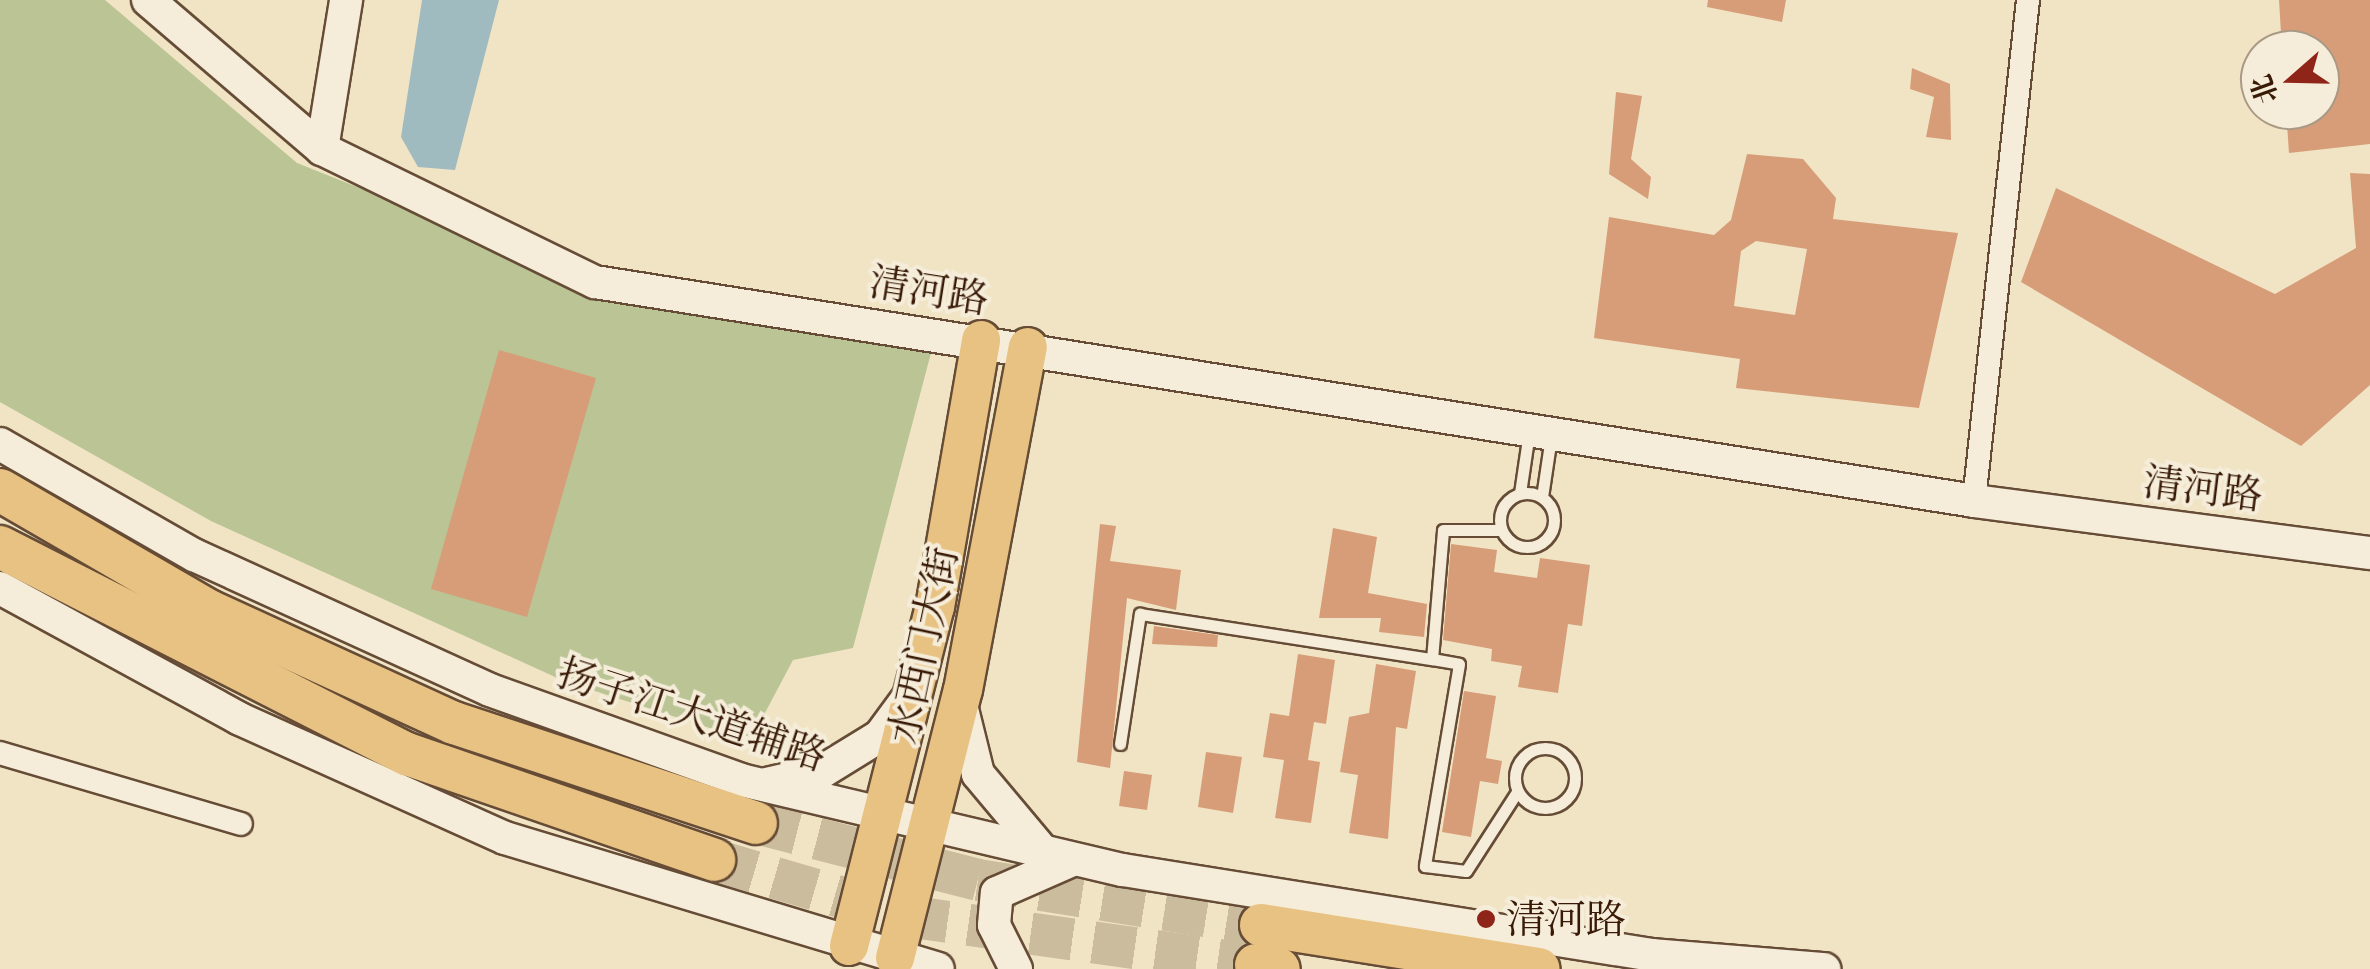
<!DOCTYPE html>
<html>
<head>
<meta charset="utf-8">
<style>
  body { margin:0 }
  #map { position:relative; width:2370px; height:969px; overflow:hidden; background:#f0e4c4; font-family:"EB Garamond","Noto Serif SC",serif }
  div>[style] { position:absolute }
  .green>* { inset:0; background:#bac494 }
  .water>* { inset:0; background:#a0bbbf }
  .building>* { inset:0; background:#d79d78 }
  .highway-tunnel>* { height:42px; margin-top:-21px; transform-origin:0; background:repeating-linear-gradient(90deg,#cbbc9e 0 42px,transparent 0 63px) }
  .roads { filter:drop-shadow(2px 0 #664c36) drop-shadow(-2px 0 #664c36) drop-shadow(0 2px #664c36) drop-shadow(0 -2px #664c36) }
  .lane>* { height:11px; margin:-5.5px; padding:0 5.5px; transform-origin:5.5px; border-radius:5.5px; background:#f5edd9 }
  .lane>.ring { margin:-5.5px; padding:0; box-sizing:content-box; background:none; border:11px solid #f5edd9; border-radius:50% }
  .street>* { height:22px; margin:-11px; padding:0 11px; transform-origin:11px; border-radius:11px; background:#f5edd9 }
  .secondary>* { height:32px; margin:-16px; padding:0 16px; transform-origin:16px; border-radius:16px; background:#f5edd9 }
  .primary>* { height:38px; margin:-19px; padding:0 19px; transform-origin:19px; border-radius:19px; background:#e8c282 }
  .highway>* { height:42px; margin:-21px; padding:0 21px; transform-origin:21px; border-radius:21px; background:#e8c282 }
  .dots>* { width:28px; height:28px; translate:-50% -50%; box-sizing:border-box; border:5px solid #f5edd9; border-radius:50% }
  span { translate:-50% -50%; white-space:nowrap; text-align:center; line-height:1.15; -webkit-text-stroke:8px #f5edd9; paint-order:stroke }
  .street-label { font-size:40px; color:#381a07 }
  .poi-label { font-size:40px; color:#381a07 }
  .left { translate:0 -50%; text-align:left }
  .north { position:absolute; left:2240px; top:30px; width:100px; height:100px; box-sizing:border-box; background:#f5edd9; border:2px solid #a99985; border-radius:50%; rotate:250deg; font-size:28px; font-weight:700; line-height:40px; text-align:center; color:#381a07 }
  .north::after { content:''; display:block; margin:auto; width:35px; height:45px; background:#8f2418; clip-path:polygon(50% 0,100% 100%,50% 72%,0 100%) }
</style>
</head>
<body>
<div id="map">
  <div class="green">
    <i style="clip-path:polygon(0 0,105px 0,297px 163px,595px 282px,936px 334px,853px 648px,793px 660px,750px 741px,564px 681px,211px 521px,0 402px)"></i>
  </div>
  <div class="water">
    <i style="clip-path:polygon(422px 0,499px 0,455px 170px,418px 167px,401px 137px)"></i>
  </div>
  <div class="building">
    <i style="clip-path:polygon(1708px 0,1786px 0,1782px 22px,1707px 7px)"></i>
    <i style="clip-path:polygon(2279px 0,2370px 0,2370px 144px,2289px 153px,2286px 110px,2320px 110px,2320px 50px,2282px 50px)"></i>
    <i style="clip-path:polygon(1912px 68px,1950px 84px,1951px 140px,1926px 137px,1934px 97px,1910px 89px)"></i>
    <i style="clip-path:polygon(1616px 92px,1642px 96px,1631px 159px,1651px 177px,1648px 199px,1609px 174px)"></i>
    <i style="clip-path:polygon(evenodd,1747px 154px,1803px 159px,1836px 198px,1833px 219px,1958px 233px,1919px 408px,1736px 388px,1740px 359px,1594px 338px,1609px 217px,1714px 235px,1731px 220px,1747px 154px,1756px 241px,1807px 249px,1795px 315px,1734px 306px,1741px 251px,1756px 241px)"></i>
    <i style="clip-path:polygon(2350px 173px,2370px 174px,2370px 385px,2301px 446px,2021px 282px,2056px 188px,2275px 294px,2356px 248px)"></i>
    <i style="clip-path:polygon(499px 350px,596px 378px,527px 617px,431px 589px)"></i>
    <i style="clip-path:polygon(1100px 524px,1116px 526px,1110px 561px,1181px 570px,1176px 610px,1127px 598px,1110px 768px,1077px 762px)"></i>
    <i style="clip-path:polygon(1333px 528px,1377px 537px,1368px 593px,1427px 604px,1424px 637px,1379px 632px,1381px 618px,1319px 618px)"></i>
    <i style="clip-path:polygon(1451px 544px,1497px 550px,1494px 572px,1537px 578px,1540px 558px,1590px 565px,1582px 626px,1568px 624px,1558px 693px,1518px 687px,1522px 666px,1491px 661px,1492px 649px,1443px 640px)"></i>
    <i style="clip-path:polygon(1154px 626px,1218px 635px,1217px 647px,1152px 644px)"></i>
    <i style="clip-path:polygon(1298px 654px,1335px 660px,1326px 724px,1314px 722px,1308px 760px,1320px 762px,1311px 823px,1275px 818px,1284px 760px,1263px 757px,1270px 713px,1289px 716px)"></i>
    <i style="clip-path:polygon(1376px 664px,1416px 671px,1407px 729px,1396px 727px,1388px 839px,1349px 833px,1358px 775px,1340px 772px,1349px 717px,1369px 713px)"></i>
    <i style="clip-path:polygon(1464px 691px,1496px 696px,1486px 758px,1502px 761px,1498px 784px,1480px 781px,1471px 837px,1442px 832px)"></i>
    <i style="clip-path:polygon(1206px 752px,1242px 757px,1233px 813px,1198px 807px)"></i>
    <i style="clip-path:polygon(1124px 771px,1152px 775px,1147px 810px,1119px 806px)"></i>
  </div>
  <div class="highway-tunnel">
    <i style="left:756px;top:823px;width:229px;rotate:14.4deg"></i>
    <i style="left:978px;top:880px;width:287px;rotate:9deg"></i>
    <i style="left:714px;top:860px;width:200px;rotate:16.3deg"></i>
    <i style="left:906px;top:916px;width:353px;rotate:8deg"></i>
  </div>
  <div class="roads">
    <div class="lane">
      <i class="ring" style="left:1500px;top:493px;width:43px;height:43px"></i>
      <i style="left:1520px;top:493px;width:62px;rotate:-81.6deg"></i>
      <i style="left:1542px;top:497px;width:61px;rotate:-81.5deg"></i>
      <i style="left:1432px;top:659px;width:27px;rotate:10deg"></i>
      <i style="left:1459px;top:664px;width:205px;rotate:99.6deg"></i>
      <i style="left:1425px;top:866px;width:41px;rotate:7deg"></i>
      <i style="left:1466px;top:871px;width:94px;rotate:-57.2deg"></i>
      <i style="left:1120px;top:744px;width:132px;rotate:-81.3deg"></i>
      <i style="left:1140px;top:614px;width:295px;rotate:8.8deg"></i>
      <i style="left:1432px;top:659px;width:129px;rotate:-85.1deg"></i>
      <i style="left:1443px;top:530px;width:58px"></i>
      <i class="ring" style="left:1515px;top:748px;width:49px;height:49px"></i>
    </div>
    <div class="street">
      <i style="left:1974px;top:501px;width:504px;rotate:-83.85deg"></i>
      <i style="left:0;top:753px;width:251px;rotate:16.4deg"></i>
    </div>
    <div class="secondary">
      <i style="left:148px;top:0;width:229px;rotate:40.6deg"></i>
      <i style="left:322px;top:149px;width:304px;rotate:26deg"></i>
      <i style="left:595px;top:282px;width:1396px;rotate:9.02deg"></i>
      <i style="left:1974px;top:501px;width:399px;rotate:7.5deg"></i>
      <i style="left:322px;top:149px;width:151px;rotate:-80.8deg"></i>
      <i style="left:0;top:444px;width:224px;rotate:29.8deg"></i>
      <i style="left:194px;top:555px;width:325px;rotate:24.5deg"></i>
      <i style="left:490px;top:690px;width:267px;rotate:19.7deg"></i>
      <i style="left:741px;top:780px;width:392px;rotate:13.3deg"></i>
      <i style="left:1123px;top:870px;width:536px;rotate:9.13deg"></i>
      <i style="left:1652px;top:955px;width:173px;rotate:4.7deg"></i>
      <i style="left:0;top:588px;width:273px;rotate:28.6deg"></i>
      <i style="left:240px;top:719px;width:290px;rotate:24.2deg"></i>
      <i style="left:505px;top:838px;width:452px;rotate:16.8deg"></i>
      <i style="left:960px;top:701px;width:75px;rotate:76.1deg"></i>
      <i style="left:978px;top:774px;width:106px;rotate:50deg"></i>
      <i style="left:766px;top:784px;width:58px;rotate:-12.8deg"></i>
      <i style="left:823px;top:771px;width:67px;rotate:-31.6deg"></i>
      <i style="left:880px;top:736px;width:51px;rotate:-53.8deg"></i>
      <i style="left:1016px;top:969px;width:49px;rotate:-116.6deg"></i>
      <i style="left:994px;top:925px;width:32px;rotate:-85deg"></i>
      <i style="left:997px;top:893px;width:82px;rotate:-23.7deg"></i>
    </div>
    <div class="primary">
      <i style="left:849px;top:946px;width:350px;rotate:-75.8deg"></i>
      <i style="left:935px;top:607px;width:271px;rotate:-80.2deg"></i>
      <i style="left:895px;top:958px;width:276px;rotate:-75.8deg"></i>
      <i style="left:963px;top:690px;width:349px;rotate:-79.3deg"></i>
    </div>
    <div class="highway">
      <i style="left:0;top:490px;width:241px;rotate:30.1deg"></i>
      <i style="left:209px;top:611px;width:269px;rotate:24.6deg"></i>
      <i style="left:454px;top:723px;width:318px;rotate:18.3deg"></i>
      <i style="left:0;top:547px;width:457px;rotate:27deg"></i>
      <i style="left:407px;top:754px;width:325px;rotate:19deg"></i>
      <i style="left:1261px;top:925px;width:281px;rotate:9deg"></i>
      <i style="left:1256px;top:965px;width:23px;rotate:10deg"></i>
    </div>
  </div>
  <div class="dots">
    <i style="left:1486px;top:919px;background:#8f2418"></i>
  </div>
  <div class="street-label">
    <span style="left:929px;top:290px;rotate:9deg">清河路</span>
    <span style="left:2203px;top:488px;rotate:7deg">清河路</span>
    <span style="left:923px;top:645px;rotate:-78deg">水西门大街</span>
    <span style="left:692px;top:714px;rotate:18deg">扬子江大道辅路</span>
  </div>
  <div class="poi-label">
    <span class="left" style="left:1506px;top:919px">清河路</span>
  </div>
  <div class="north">北</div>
</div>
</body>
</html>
